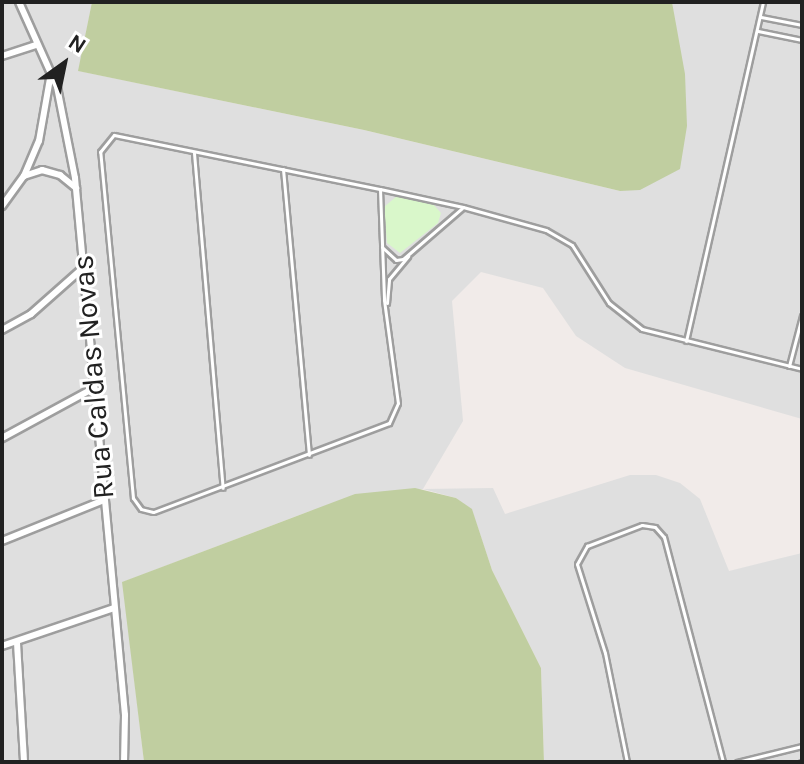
<!DOCTYPE html>
<html>
<head>
<meta charset="utf-8">
<style>
  body { margin:0 }
  #map { position:relative; width:804px; height:764px; overflow:hidden; background:#f1ebe9; font-family:Karla,sans-serif }
  div>[style] { position:absolute }
  .residential>* { inset:0; background:#dfdfdf }
  .forest>* { inset:0; background:#c0cea0 }
  .park>* { inset:0; background:#d9f7ca }
  .roads { filter:drop-shadow(2px 0 #9e9e9e) drop-shadow(-2px 0 #9e9e9e) drop-shadow(0 2px #9e9e9e) drop-shadow(0 -2px #9e9e9e) }
  .service>* { height:3px; margin:-1.5px; padding:0 1.5px; transform-origin:1.5px; border-radius:1.5px; background:#fff }
  .minor>* { height:6px; margin:-3px; padding:0 3px; transform-origin:3px; border-radius:3px; background:#fff }
  span { translate:-50% -50%; white-space:nowrap; text-align:center; line-height:1.15; -webkit-text-stroke:6px #fff; paint-order:stroke }
  .street-label { font-size:30px; color:#212121 }
  .frame { position:absolute; inset:0; border:4px solid #212121; pointer-events:none }
  .north { position:absolute; left:24px; top:24px; width:80px; height:80px; -webkit-text-stroke:6px #fff; paint-order:stroke; rotate:33deg; font-size:22px; font-weight:700; line-height:32px; text-align:center; color:#212121 }
  .north::after { content:''; display:block; margin:auto; width:28px; height:36px; background:#212121; clip-path:polygon(50% 0,100% 100%,50% 72%,0 100%) }
</style>
</head>
<body>
<div id="map">
  <div class="residential">
    <i style="clip-path:polygon(2px 2px,92px 2px,79px 71px,364px 130px,620px 191px,676px 32px,672px 2px,802px 2px,802px 419px,625px 368px,576px 336px,543px 288px,481px 272px,452px 301px,463px 421px,423px 489px,493px 488px,505px 514px,630px 475px,656px 475px,680px 483px,700px 499px,729px 571px,802px 553px,802px 762px,544px 762px,541px 668px,492px 570px,472px 510px,456px 498px,423px 489px,310px 511px,123px 582px,144px 762px,2px 762px)"></i>
  </div>
  <div class="forest">
    <i style="clip-path:polygon(92px 2px,672px 2px,685px 74px,687px 126px,680px 169px,640px 190px,620px 191px,364px 130px,78px 71px)"></i>
    <i style="clip-path:polygon(415px 488px,456px 498px,472px 509px,492px 570px,541px 668px,544px 762px,144px 762px,122px 582px,355px 494px)"></i>
  </div>
  <div class="park">
    <i style="clip-path:polygon(397px 196px,433px 204px,441px 213px,438px 223px,400px 253px,387px 243px,384px 207px)"></i>
  </div>
  <div class="roads">
    <div class="service">
      <i style="left:761px;top:17px;width:42px;rotate:11deg"></i>
      <i style="left:758px;top:31px;width:45px;rotate:11.6deg"></i>
      <i style="left:194px;top:153px;width:336px;rotate:85.1deg"></i>
      <i style="left:283px;top:169px;width:287px;rotate:84.8deg"></i>
      <i style="left:380px;top:189px;width:111px;rotate:87.9deg"></i>
      <i style="left:384px;top:300px;width:104px;rotate:82.3deg"></i>
      <i style="left:398px;top:403px;width:22px;rotate:114deg"></i>
      <i style="left:389px;top:423px;width:252px;rotate:159.3deg"></i>
      <i style="left:153px;top:512px;width:12px;rotate:-166deg"></i>
      <i style="left:141px;top:509px;width:14px;rotate:-126deg"></i>
      <i style="left:133px;top:498px;width:348px;rotate:-95.4deg"></i>
      <i style="left:100px;top:152px;width:22px;rotate:-51deg"></i>
      <i style="left:114px;top:135px;width:271px;rotate:11.5deg"></i>
      <i style="left:380px;top:189px;width:85px;rotate:12.2deg"></i>
      <i style="left:463px;top:207px;width:86px;rotate:15.5deg"></i>
      <i style="left:546px;top:230px;width:30px;rotate:30deg"></i>
      <i style="left:572px;top:245px;width:69px;rotate:57.5deg"></i>
      <i style="left:609px;top:303px;width:42px;rotate:38.2deg"></i>
      <i style="left:642px;top:329px;width:165px;rotate:14deg"></i>
      <i style="left:382px;top:247px;width:19px;rotate:43deg"></i>
      <i style="left:396px;top:260px;width:7px;rotate:-8deg"></i>
      <i style="left:403px;top:259px;width:78px;rotate:-40.8deg"></i>
      <i style="left:387px;top:303px;width:24px;rotate:-85deg"></i>
      <i style="left:389px;top:279px;width:30px;rotate:-50deg"></i>
      <i style="left:686px;top:341px;width:348px;rotate:-77.2deg"></i>
      <i style="left:789px;top:366px;width:52px;rotate:-75.4deg"></i>
      <i style="left:627px;top:762px;width:111px;rotate:-101.4deg"></i>
      <i style="left:605px;top:653px;width:93px;rotate:-107.5deg"></i>
      <i style="left:577px;top:564px;width:21px;rotate:-61deg"></i>
      <i style="left:587px;top:546px;width:59px;rotate:-20.9deg"></i>
      <i style="left:642px;top:525px;width:13px;rotate:9deg"></i>
      <i style="left:655px;top:527px;width:13px;rotate:48deg"></i>
      <i style="left:664px;top:537px;width:233px;rotate:75.3deg"></i>
      <i style="left:737px;top:762px;width:67px;rotate:-13.8deg"></i>
      <i style="left:801px;top:762px;width:1px"></i>
    </div>
    <div class="minor">
      <i style="left:19px;top:2px;width:93px;rotate:65.9deg"></i>
      <i style="left:57px;top:87px;width:93px;rotate:78.8deg"></i>
      <i style="left:75px;top:178px;width:539px;rotate:84.68deg"></i>
      <i style="left:125px;top:715px;width:47px;rotate:91.2deg"></i>
      <i style="left:2px;top:56px;width:36px;rotate:-18deg"></i>
      <i style="left:24px;top:176px;width:19px;rotate:-18deg"></i>
      <i style="left:42px;top:170px;width:19px;rotate:16deg"></i>
      <i style="left:60px;top:175px;width:21px;rotate:39deg"></i>
      <i style="left:2px;top:206px;width:37px;rotate:-54deg"></i>
      <i style="left:24px;top:176px;width:38px;rotate:-67deg"></i>
      <i style="left:39px;top:141px;width:69px;rotate:-80deg"></i>
      <i style="left:2px;top:330px;width:33px;rotate:-29deg"></i>
      <i style="left:31px;top:314px;width:69px;rotate:-41.5deg"></i>
      <i style="left:2px;top:438px;width:105px;rotate:-28.5deg"></i>
      <i style="left:2px;top:541px;width:110px;rotate:-21.9deg"></i>
      <i style="left:17px;top:643px;width:119px;rotate:86.6deg"></i>
      <i style="left:2px;top:646px;width:118px;rotate:-18.7deg"></i>
    </div>
  </div>
  <div class="street-label">
    <span style="left:93px;top:377px;rotate:-95deg">Rua Caldas Novas</span>
  </div>
  <div class="frame"></div>
  <div class="north">N</div>
</div>
</body>
</html>
